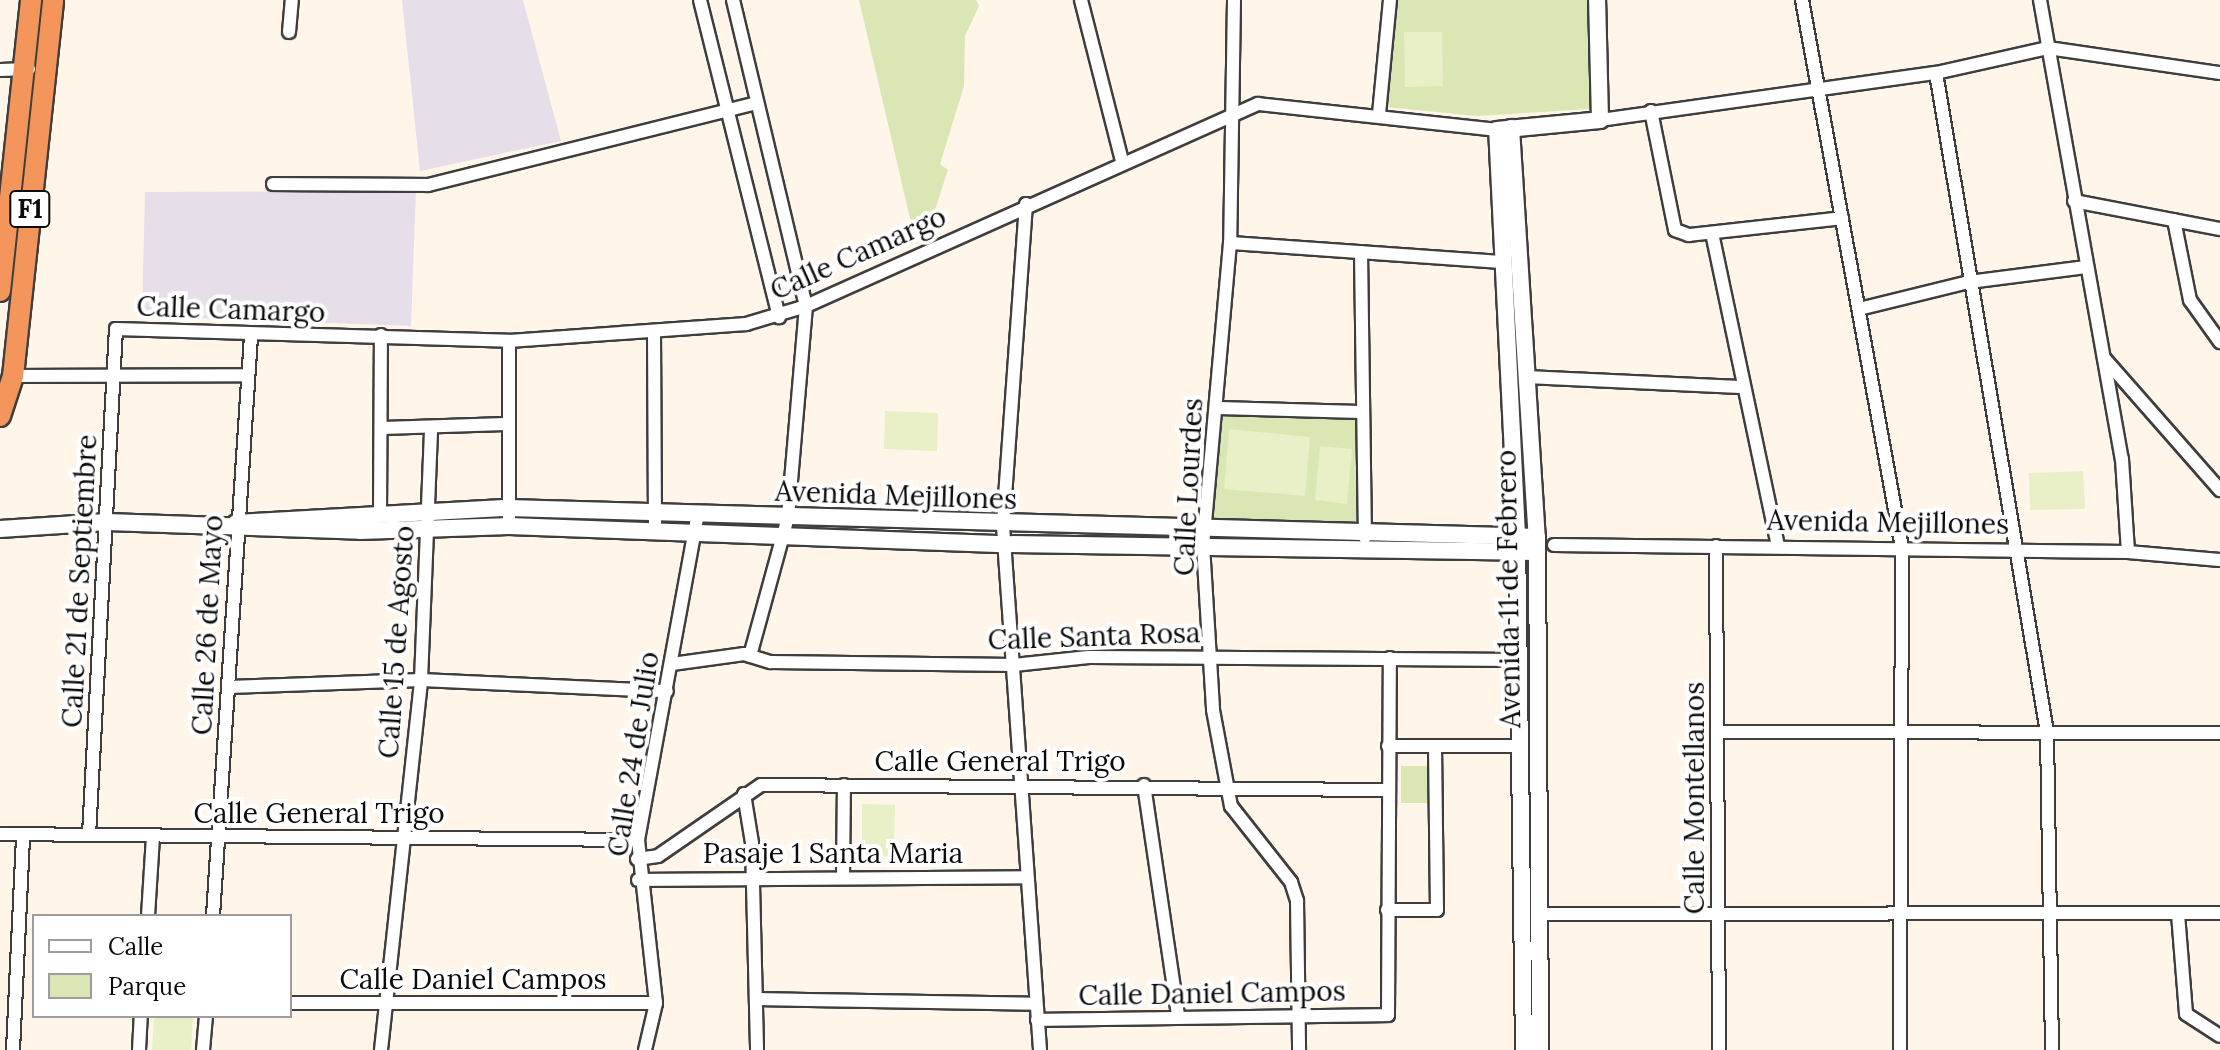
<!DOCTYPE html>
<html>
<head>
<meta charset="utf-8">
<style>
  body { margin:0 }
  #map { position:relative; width:2220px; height:1050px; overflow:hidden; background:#fff6e9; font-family:Lora,serif }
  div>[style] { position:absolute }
  .industrial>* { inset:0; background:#e6dfea }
  .green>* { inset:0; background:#dae7b4 }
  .pitch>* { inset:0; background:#e9efc6 }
  .roads { filter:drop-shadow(2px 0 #3e3e3e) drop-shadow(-2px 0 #3e3e3e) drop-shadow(0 2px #3e3e3e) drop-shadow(0 -2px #3e3e3e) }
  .minor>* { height:12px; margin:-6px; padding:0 6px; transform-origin:6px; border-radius:6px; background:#fff }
  .tertiary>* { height:16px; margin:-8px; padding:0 8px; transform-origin:8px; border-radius:8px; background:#fff }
  .trunk>* { height:20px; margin:-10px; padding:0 10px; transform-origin:10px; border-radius:10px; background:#f4955b }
  span { translate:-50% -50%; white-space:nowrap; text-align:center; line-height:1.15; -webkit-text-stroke:8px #fff; paint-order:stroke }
  .shield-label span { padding:2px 6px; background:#fff; border:2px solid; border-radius:6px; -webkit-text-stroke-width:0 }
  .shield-label { font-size:26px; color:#0b0b0b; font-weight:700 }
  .street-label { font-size:28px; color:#0b0b0b }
  .legend { position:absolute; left:32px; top:914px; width:260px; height:104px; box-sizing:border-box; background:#fff; border:2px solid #9d9d9d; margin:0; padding:10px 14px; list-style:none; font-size:24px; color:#0b0b0b }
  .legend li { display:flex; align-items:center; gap:16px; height:40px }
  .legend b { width:40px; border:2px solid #9d9d9d }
</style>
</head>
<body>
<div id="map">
  <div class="industrial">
    <i style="clip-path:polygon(402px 0,523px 0,561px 141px,420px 171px)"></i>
    <i style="clip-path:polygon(416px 191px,411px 326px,142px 316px,145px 192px)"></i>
  </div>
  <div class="green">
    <i style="clip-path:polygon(859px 0,976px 0,979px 6px,965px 36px,964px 86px,940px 164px,948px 170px,926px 237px,916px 244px)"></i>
    <i style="clip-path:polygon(1397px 0,1591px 0,1591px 109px,1477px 116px,1386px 107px)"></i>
    <i style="clip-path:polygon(1222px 415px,1358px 418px,1361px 525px,1213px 519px)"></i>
    <i style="clip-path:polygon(1401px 766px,1430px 766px,1430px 803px,1401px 803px)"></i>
  </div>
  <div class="pitch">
    <i style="clip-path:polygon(1404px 32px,1442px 32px,1443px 86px,1405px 87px)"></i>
    <i style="clip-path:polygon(885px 411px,938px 413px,937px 451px,884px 449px)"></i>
    <i style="clip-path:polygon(1229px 429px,1310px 437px,1305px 496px,1224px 489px)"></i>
    <i style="clip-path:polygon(1320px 446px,1352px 449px,1347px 504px,1315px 500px)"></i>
    <i style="clip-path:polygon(2083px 471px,2085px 509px,2030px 510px,2029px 473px)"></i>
    <i style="clip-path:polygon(862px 804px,895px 805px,894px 856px,862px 855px)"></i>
    <i style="clip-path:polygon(154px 1016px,193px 1016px,191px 1050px,152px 1050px)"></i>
  </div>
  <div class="roads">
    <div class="minor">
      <i style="left:700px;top:0;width:327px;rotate:76deg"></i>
      <i style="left:733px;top:0;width:315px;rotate:76.6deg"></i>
      <i style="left:806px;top:306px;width:212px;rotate:94.9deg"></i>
      <i style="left:788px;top:517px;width:144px;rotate:105.3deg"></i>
      <i style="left:1081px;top:0;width:166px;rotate:75.7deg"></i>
      <i style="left:1234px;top:0;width:243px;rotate:90.9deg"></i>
      <i style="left:1230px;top:243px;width:303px;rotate:95.1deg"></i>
      <i style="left:1203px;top:545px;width:165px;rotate:86.5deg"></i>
      <i style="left:1213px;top:710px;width:98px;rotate:79.4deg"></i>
      <i style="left:1231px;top:806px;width:97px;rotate:51.7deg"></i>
      <i style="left:1291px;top:882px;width:20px;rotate:72deg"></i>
      <i style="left:1297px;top:901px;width:149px;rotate:89.2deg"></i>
      <i style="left:1802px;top:0;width:557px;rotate:79.66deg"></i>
      <i style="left:1902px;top:548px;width:502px;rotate:90.23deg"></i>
      <i style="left:2040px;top:0;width:466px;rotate:79.9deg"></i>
      <i style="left:2122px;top:459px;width:93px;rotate:86.3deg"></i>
      <i style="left:289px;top:32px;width:32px;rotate:-85deg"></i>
      <i style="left:0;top:70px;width:29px;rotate:-2deg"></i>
      <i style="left:1936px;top:73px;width:668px;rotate:80.44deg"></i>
      <i style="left:2047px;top:732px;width:318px;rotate:89.1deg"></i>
      <i style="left:1651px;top:111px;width:121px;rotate:78.6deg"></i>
      <i style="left:1675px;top:230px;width:15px;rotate:20deg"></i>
      <i style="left:1689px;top:235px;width:154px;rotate:-6.3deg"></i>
      <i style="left:1379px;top:114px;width:115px;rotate:-84.5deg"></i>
      <i style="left:1600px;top:120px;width:339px;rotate:-8deg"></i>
      <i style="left:1936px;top:73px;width:115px;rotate:-12.6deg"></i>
      <i style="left:2048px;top:48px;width:174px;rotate:8.3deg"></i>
      <i style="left:273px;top:184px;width:155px;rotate:0.4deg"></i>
      <i style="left:428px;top:185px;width:339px;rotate:-14deg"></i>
      <i style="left:2074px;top:201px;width:149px;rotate:10.9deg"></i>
      <i style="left:1026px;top:204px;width:323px;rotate:94.1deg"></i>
      <i style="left:1003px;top:526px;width:525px;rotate:85.96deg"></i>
      <i style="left:2174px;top:220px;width:82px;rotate:78.7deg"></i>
      <i style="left:2190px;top:300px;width:52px;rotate:54.5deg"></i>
      <i style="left:1712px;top:233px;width:319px;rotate:78.1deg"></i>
      <i style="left:1230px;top:243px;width:273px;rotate:4deg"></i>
      <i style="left:1361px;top:252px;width:285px;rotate:89.2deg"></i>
      <i style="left:1859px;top:309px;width:113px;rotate:-13.8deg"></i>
      <i style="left:1969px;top:282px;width:118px;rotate:-7.3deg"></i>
      <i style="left:654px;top:333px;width:199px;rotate:89.7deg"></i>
      <i style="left:2104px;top:358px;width:176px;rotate:48.7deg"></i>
      <i style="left:13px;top:376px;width:235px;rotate:-0.2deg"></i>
      <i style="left:1527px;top:377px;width:212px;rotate:2.7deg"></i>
      <i style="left:1216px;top:408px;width:147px;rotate:1.6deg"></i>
      <i style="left:381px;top:428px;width:126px;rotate:-1.8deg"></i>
      <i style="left:380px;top:515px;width:180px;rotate:-89.7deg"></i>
      <i style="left:509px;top:526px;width:185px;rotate:-90deg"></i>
      <i style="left:1554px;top:545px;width:574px;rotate:0.7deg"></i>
      <i style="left:2128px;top:552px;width:92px;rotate:5deg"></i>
      <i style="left:1716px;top:546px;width:504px;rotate:89.66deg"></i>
      <i style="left:672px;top:664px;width:73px;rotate:-7.9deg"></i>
      <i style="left:744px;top:654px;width:28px;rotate:17deg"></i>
      <i style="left:771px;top:662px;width:243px;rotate:0.7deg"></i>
      <i style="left:1014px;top:665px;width:75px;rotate:-6.1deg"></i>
      <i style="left:1089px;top:657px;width:432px;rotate:0.4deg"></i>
      <i style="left:229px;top:687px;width:192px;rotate:-2.1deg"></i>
      <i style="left:421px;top:680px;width:246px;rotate:2.6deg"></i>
      <i style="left:1717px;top:732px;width:503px;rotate:0.11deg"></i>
      <i style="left:1388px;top:746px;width:132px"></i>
      <i style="left:1144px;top:785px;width:232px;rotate:81.6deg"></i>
      <i style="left:744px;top:794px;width:50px;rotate:80.7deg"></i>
      <i style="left:752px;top:843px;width:207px;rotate:88.6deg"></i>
      <i style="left:0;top:834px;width:638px;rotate:0.54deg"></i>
      <i style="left:89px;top:835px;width:507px;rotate:-86.95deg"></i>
      <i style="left:116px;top:329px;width:393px;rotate:1.7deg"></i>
      <i style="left:509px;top:341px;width:238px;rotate:-4.1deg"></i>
      <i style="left:746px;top:324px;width:63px;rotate:-16.7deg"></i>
      <i style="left:806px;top:306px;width:495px;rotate:-24.1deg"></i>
      <i style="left:1258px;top:104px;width:240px;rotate:6.2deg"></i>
      <i style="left:637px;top:859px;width:21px;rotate:-8deg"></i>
      <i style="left:658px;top:856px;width:125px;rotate:-34.6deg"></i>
      <i style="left:761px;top:785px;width:626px;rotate:0.46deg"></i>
      <i style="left:843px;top:876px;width:91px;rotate:-89.4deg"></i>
      <i style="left:638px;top:880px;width:389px;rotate:-0.4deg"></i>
      <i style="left:1387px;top:910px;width:50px"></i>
      <i style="left:1437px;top:910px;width:164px;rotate:-90.7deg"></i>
      <i style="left:1539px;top:914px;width:681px;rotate:-0.08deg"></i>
      <i style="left:2178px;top:914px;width:100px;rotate:85.4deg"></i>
      <i style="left:2186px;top:1014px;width:40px;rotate:32.9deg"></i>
      <i style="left:148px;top:916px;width:79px;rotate:-86.4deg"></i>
      <i style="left:213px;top:916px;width:581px;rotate:-86.25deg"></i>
      <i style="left:756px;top:999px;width:279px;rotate:1deg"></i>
      <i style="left:290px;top:1003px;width:366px"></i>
      <i style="left:1037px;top:1020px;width:351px;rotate:-0.8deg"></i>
      <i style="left:1388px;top:1015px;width:357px;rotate:-89.7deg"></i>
      <i style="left:13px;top:1050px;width:215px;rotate:-87.3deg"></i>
      <i style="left:139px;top:1050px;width:34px;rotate:-87deg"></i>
      <i style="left:203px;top:1050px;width:34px;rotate:-85deg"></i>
      <i style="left:381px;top:1050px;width:372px;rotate:-83.8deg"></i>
      <i style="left:421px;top:680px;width:253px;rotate:-87.7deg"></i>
      <i style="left:645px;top:1050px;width:48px;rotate:-76.8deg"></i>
      <i style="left:656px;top:1003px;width:164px;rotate:-96.3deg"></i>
      <i style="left:638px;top:840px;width:331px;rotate:-79.6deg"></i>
    </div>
    <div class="tertiary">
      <i style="left:1511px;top:128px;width:410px;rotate:86.4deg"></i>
      <i style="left:1537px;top:537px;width:513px;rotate:89.66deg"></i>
      <i style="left:236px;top:523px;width:272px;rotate:-3.2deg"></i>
      <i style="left:508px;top:508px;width:1029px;rotate:1.61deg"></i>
      <i style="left:0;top:529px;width:107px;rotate:-3.7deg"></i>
      <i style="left:107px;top:522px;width:253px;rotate:2deg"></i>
      <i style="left:360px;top:531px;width:149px;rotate:-1.9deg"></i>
      <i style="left:509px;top:526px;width:495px;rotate:2.1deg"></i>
      <i style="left:1004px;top:544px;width:533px;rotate:0.86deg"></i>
      <i style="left:1524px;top:1050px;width:514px;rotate:-90.78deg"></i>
      <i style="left:1517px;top:536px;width:406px;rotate:-92.8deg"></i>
      <i style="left:1497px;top:130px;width:103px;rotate:-5.5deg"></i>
      <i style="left:1600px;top:120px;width:120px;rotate:-91.4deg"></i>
    </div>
    <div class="trunk">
      <i style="left:0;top:291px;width:293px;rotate:-83.9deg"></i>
      <i style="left:0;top:416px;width:42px;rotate:-72deg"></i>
      <i style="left:13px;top:376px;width:378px;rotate:-83.9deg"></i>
    </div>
  </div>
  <div class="shield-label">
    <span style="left:30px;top:209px">F1</span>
  </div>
  <div class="street-label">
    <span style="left:858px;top:253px;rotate:-24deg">Calle Camargo</span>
    <span style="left:231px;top:309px;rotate:2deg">Calle Camargo</span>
    <span style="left:1188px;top:487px;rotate:-87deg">Calle Lourdes</span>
    <span style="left:896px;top:495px;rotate:2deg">Avenida Mejillones</span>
    <span style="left:1888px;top:522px;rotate:1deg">Avenida Mejillones</span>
    <span style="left:79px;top:581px;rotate:-87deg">Calle 21 de Septiembre</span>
    <span style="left:1508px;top:589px;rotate:-91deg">Avenida 11 de Febrero</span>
    <span style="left:207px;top:625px;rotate:-87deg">Calle 26 de Mayo</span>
    <span style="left:1094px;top:636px;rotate:-2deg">Calle Santa Rosa</span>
    <span style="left:396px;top:642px;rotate:-86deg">Calle 15 de Agosto</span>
    <span style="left:633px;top:754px;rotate:-81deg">Calle 24 de Julio</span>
    <span style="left:1000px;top:761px">Calle General Trigo</span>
    <span style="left:1694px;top:798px;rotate:-90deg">Calle Montellanos</span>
    <span style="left:319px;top:813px">Calle General Trigo</span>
    <span style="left:833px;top:853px">Pasaje 1 Santa Maria</span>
    <span style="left:473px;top:979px">Calle Daniel Campos</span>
    <span style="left:1212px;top:993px;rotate:-1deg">Calle Daniel Campos</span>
  </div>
  <ul class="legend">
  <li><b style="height:10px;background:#fff"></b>Calle</li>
  <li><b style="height:22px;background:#dae7b4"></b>Parque</li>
  </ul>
</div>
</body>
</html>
